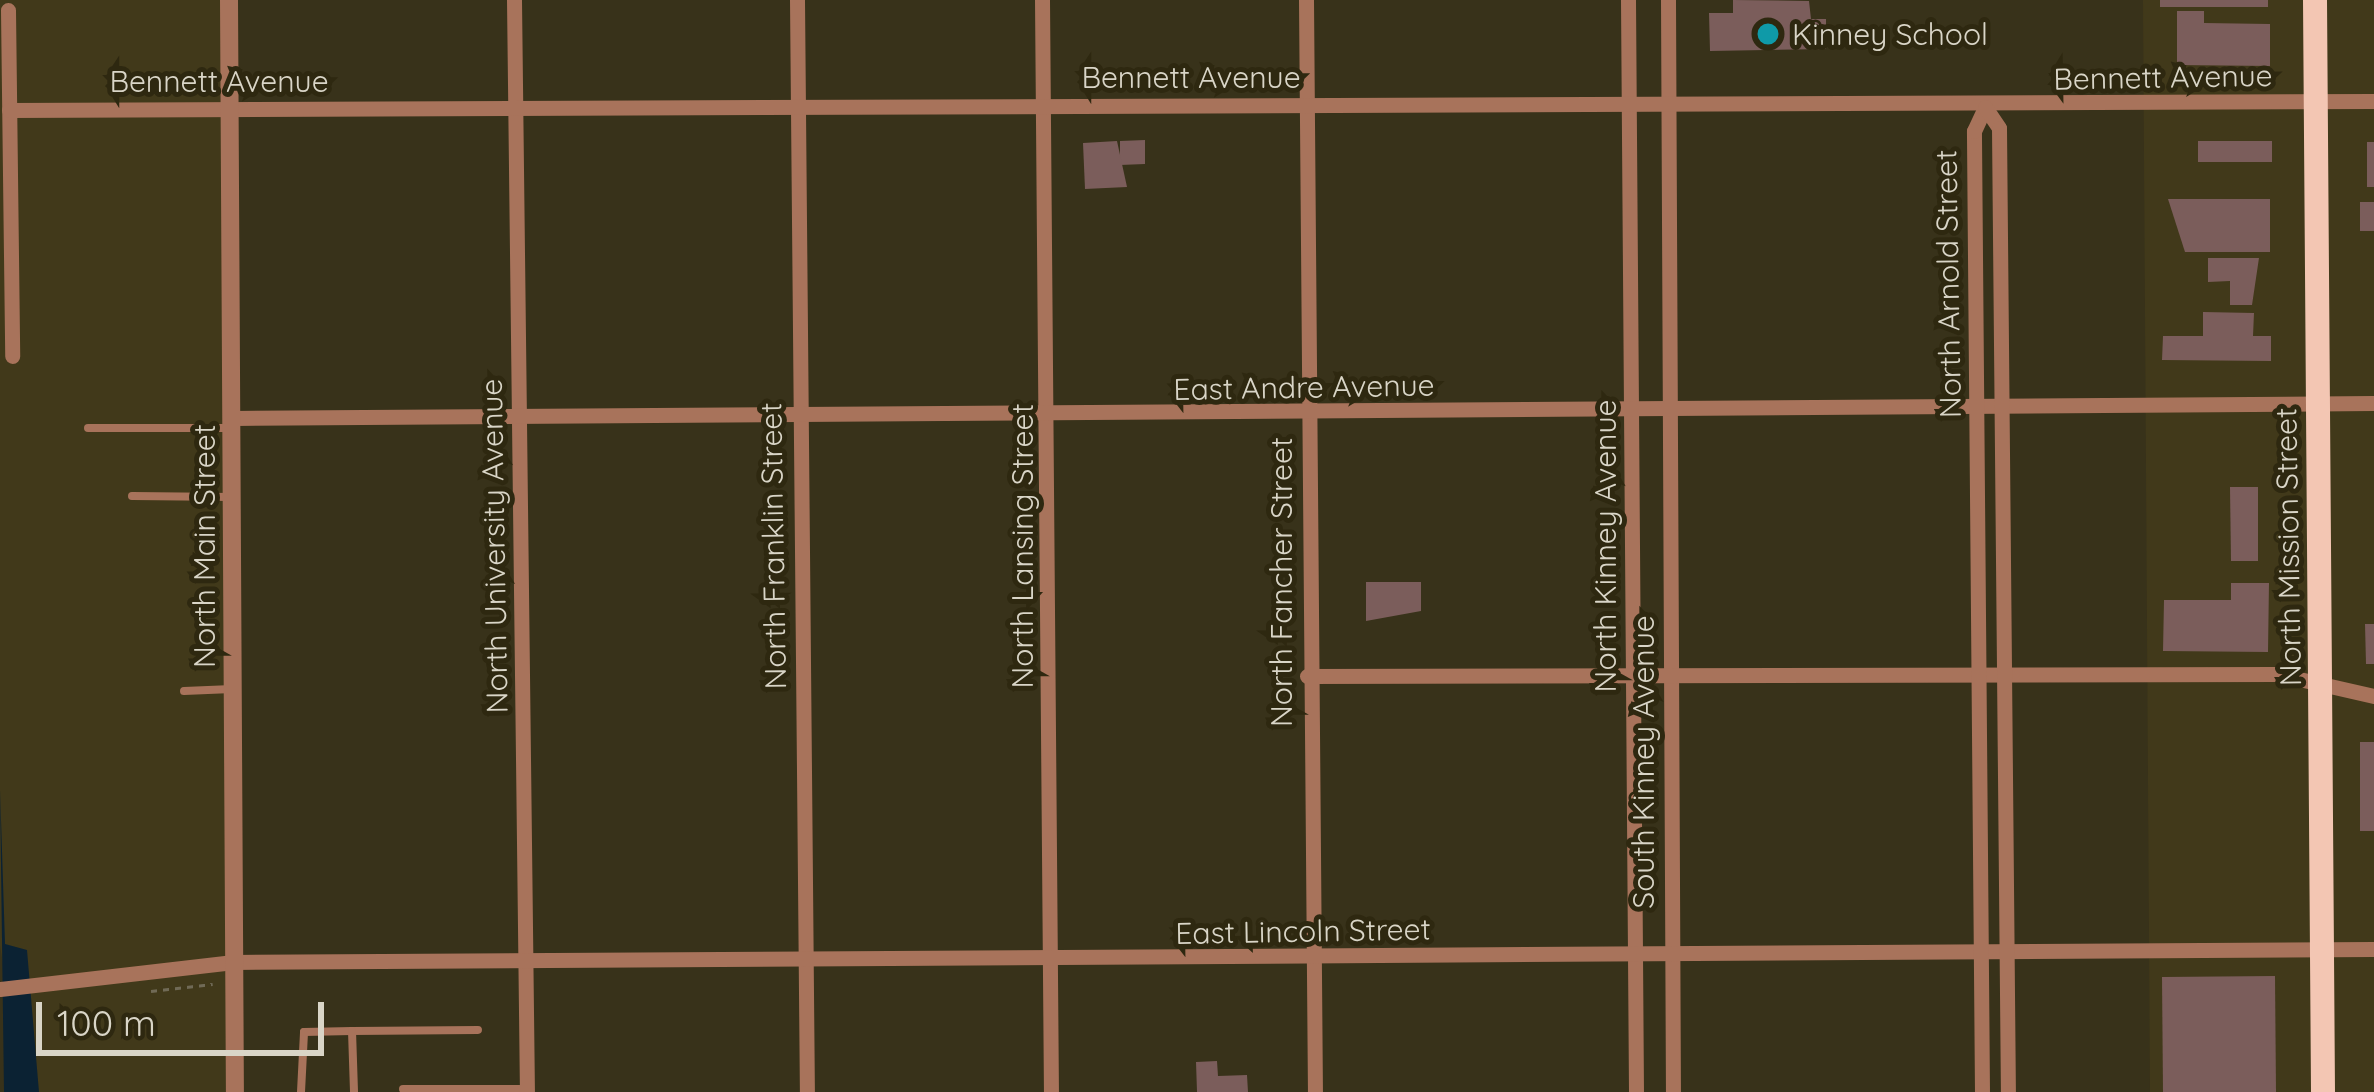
<!DOCTYPE html>
<html>
<head>
<meta charset="utf-8">
<style>
  body { margin:0 }
  #map { position:relative; width:2374px; height:1092px; overflow:hidden; background:#38321a; font-family:Quicksand,sans-serif }
  div>[style] { position:absolute }
  .built>* { inset:0; background:#41391a }
  .water>* { inset:0; background:#0b2233 }
  .building>* { inset:0; background:#7b5d5b }
  .path>* { height:3px; margin-top:-1.5px; transform-origin:0; background:repeating-linear-gradient(90deg,#706a56 0 6px,transparent 0 12px) }
  .service>* { height:8px; margin:-4px; padding:0 4px; transform-origin:4px; border-radius:4px; background:#a8735b }
  .minor>* { height:15px; margin:-7.5px; padding:0 7.5px; transform-origin:7.5px; border-radius:7.5px; background:#a8735b }
  .tertiary>* { height:18px; margin:-9px; padding:0 9px; transform-origin:9px; border-radius:9px; background:#a8735b }
  .primary>* { height:24px; margin:-12px; padding:0 12px; transform-origin:12px; border-radius:12px; background:#f3c6b3 }
  .dots>* { width:33px; height:33px; translate:-50% -50%; box-sizing:border-box; border:6px solid #2e2810; border-radius:50% }
  span { translate:-50% -50%; white-space:nowrap; text-align:center; line-height:1.15; -webkit-text-stroke:10px #2e2810; paint-order:stroke }
  .poi-label { font-size:30px; color:#d9d5c7 }
  .left { translate:0 -50%; text-align:left }
  .street-label { font-size:30px; color:#d9d5c7 }
  .scale { position:absolute; left:36px; top:1002px; width:288px; height:54px; box-sizing:border-box; border:6px solid #d9d5c7; border-top:0; padding-left:15px; font-size:36px; line-height:42px; white-space:nowrap; color:#d9d5c7; -webkit-text-stroke:9px #2e2810; paint-order:stroke }
</style>
</head>
<body>
<div id="map">
  <div class="built">
    <i style="clip-path:polygon(0 0,230px 0,235px 1092px,24px 1092px,0 946px)"></i>
    <i style="clip-path:polygon(2143px 0,2374px 0,2374px 1092px,2150px 1092px)"></i>
  </div>
  <div class="water">
    <i style="clip-path:polygon(0 789px,5px 944px,27px 950px,39px 1092px,4px 1092px)"></i>
  </div>
  <div class="building">
    <i style="clip-path:polygon(1733px 0,1809px 1px,1811px 19px,1826px 19px,1826px 49px,1710px 51px,1709px 13px,1733px 13px)"></i>
    <i style="clip-path:polygon(2160px 0,2268px 0,2268px 7px,2160px 7px)"></i>
    <i style="clip-path:polygon(2177px 11px,2204px 11px,2204px 23px,2270px 24px,2270px 66px,2177px 65px)"></i>
    <i style="clip-path:polygon(1145px 140px,1145px 164px,1120px 165px,1120px 141px)"></i>
    <i style="clip-path:polygon(1117px 141px,1127px 187px,1085px 189px,1083px 143px)"></i>
    <i style="clip-path:polygon(2198px 141px,2272px 141px,2272px 162px,2198px 162px)"></i>
    <i style="clip-path:polygon(2367px 142px,2374px 142px,2374px 187px,2367px 187px)"></i>
    <i style="clip-path:polygon(2168px 199px,2270px 199px,2270px 252px,2185px 252px)"></i>
    <i style="clip-path:polygon(2360px 202px,2374px 202px,2374px 231px,2360px 231px)"></i>
    <i style="clip-path:polygon(2208px 258px,2259px 258px,2252px 305px,2230px 305px,2230px 281px,2208px 282px)"></i>
    <i style="clip-path:polygon(2203px 312px,2254px 313px,2253px 336px,2271px 336px,2271px 361px,2162px 360px,2163px 336px,2203px 336px)"></i>
    <i style="clip-path:polygon(2230px 487px,2258px 487px,2258px 561px,2231px 561px)"></i>
    <i style="clip-path:polygon(1366px 582px,1421px 582px,1421px 611px,1366px 621px)"></i>
    <i style="clip-path:polygon(2231px 583px,2269px 583px,2268px 652px,2163px 651px,2164px 600px,2231px 600px)"></i>
    <i style="clip-path:polygon(2365px 624px,2374px 624px,2374px 664px,2366px 664px)"></i>
    <i style="clip-path:polygon(2360px 742px,2374px 742px,2374px 831px,2360px 831px)"></i>
    <i style="clip-path:polygon(2275px 976px,2276px 1092px,2163px 1092px,2162px 977px)"></i>
    <i style="clip-path:polygon(1217px 1061px,1218px 1076px,1247px 1075px,1248px 1092px,1197px 1092px,1196px 1062px)"></i>
  </div>
  <div class="path">
    <i style="left:151px;top:991px;width:62px;rotate:-6.4deg"></i>
  </div>
  <div class="service">
    <i style="left:88px;top:428px;width:145px"></i>
    <i style="left:132px;top:496px;width:100px;rotate:0.6deg"></i>
    <i style="left:184px;top:691px;width:48px;rotate:-2.4deg"></i>
    <i style="left:352px;top:1031px;width:126px;rotate:-0.5deg"></i>
    <i style="left:403px;top:1089px;width:124px"></i>
    <i style="left:301px;top:1092px;width:60px;rotate:-87.1deg"></i>
    <i style="left:304px;top:1032px;width:48px;rotate:-1.2deg"></i>
    <i style="left:352px;top:1031px;width:61px;rotate:88.1deg"></i>
  </div>
  <div class="minor">
    <i style="left:514px;top:0;width:1092px;rotate:89.32deg"></i>
    <i style="left:797px;top:0;width:1092px;rotate:89.48deg"></i>
    <i style="left:1042px;top:0;width:1092px;rotate:89.53deg"></i>
    <i style="left:1306px;top:0;width:1092px;rotate:89.53deg"></i>
    <i style="left:1628px;top:0;width:1092px;rotate:89.58deg"></i>
    <i style="left:1668px;top:0;width:1092px;rotate:89.74deg"></i>
    <i style="left:8px;top:10px;width:346px;rotate:89.3deg"></i>
    <i style="left:9px;top:110px;width:2365px;rotate:-0.22deg"></i>
    <i style="left:234px;top:418px;width:2140px;rotate:-0.4deg"></i>
    <i style="left:1307px;top:676px;width:970px;rotate:-0.12deg"></i>
    <i style="left:2277px;top:674px;width:99px;rotate:12.8deg"></i>
    <i style="left:0;top:989px;width:235px;rotate:-6.6deg"></i>
    <i style="left:233px;top:962px;width:2141px;rotate:-0.35deg"></i>
    <i style="left:1982px;top:1092px;width:961px;rotate:-90.48deg"></i>
    <i style="left:1974px;top:131px;width:26px;rotate:-65deg"></i>
    <i style="left:1985px;top:107px;width:25px;rotate:56deg"></i>
    <i style="left:1999px;top:128px;width:964px;rotate:89.47deg"></i>
  </div>
  <div class="tertiary">
    <i style="left:229px;top:0;width:1092px;rotate:89.69deg"></i>
  </div>
  <div class="primary">
    <i style="left:2315px;top:0;width:1092px;rotate:89.58deg"></i>
  </div>
  <div class="dots">
    <i style="left:1768px;top:34px;background:#0f9aa8"></i>
  </div>
  <div class="poi-label">
    <span class="left" style="left:1792px;top:34px">Kinney School</span>
  </div>
  <div class="street-label">
    <span style="left:1191px;top:77px">Bennett Avenue</span>
    <span style="left:2163px;top:77px;rotate:-1deg">Bennett Avenue</span>
    <span style="left:219px;top:81px">Bennett Avenue</span>
    <span style="left:1948px;top:284px;rotate:-91deg">North Arnold Street</span>
    <span style="left:1304px;top:387px;rotate:-1deg">East Andre Avenue</span>
    <span style="left:204px;top:546px;rotate:-90deg">North Main Street</span>
    <span style="left:494px;top:546px;rotate:-91deg">North University Avenue</span>
    <span style="left:773px;top:546px;rotate:-91deg">North Franklin Street</span>
    <span style="left:1022px;top:546px;rotate:-90deg">North Lansing Street</span>
    <span style="left:1605px;top:546px;rotate:-90deg">North Kinney Avenue</span>
    <span style="left:2288px;top:547px;rotate:-91deg">North Mission Street</span>
    <span style="left:1281px;top:582px;rotate:-90deg">North Fancher Street</span>
    <span style="left:1643px;top:762px;rotate:-90deg">South Kinney Avenue</span>
    <span style="left:1303px;top:931px;rotate:-1deg">East Lincoln Street</span>
  </div>
  <div class="scale">100 m</div>
</div>
</body>
</html>
